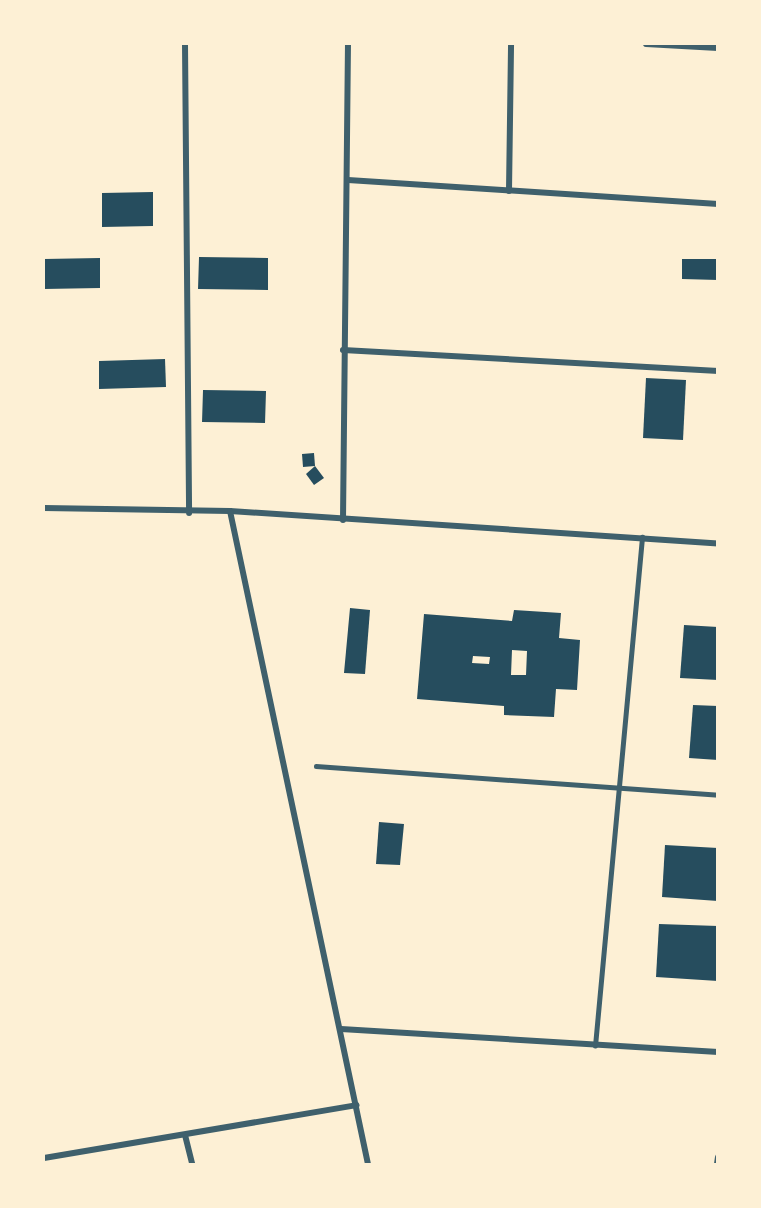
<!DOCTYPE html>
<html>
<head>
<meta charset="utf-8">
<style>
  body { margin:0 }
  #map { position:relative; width:761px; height:1208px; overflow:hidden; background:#fdf0d5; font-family:"Fira Sans",sans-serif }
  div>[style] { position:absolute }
  .building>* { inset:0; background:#264d5e }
  .service>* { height:4.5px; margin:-2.25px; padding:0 2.25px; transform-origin:2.25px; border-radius:2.25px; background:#3f606c }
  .minor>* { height:6px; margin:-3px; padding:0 3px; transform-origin:3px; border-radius:3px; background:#3f606c }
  span { translate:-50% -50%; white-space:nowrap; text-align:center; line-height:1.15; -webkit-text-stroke:6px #fdf0d5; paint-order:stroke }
  .frame { position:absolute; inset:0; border:45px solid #fdf0d5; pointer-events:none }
</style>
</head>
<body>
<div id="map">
  <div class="building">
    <i style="clip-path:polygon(153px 192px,153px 226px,102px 227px,102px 193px)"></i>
    <i style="clip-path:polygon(199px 257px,268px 258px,268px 290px,198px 289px)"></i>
    <i style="clip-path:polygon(100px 258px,100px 288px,44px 289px,44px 259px)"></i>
    <i style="clip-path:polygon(682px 259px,718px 259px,718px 280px,682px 279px)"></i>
    <i style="clip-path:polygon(165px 359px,166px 387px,99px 389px,99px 361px)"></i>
    <i style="clip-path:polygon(646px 378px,686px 380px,683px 440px,643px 438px)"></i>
    <i style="clip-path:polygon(203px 390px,266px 391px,265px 423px,202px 422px)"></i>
    <i style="clip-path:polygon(314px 453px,315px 466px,303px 467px,302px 454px)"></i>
    <i style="clip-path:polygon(315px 466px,324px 478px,314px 485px,306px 474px)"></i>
    <i style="clip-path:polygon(350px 608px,370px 610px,365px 674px,344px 673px)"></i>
    <i style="clip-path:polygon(evenodd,514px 610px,561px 613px,559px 638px,580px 640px,577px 690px,556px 689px,554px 717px,504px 715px,504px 706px,417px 699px,424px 614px,512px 621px,514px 610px,512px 650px,527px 651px,526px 675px,511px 675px,512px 650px,514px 610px,473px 656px,490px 657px,489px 664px,472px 663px,473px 656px)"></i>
    <i style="clip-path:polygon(684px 625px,718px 627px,718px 680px,680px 678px)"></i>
    <i style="clip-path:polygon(693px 705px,718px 706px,718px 760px,689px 758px)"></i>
    <i style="clip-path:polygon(379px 822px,404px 824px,400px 865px,376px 864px)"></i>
    <i style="clip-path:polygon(665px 845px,718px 848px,718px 901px,662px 897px)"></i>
    <i style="clip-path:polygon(659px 924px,718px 926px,718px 981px,656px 977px)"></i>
  </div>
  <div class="service">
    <i style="left:316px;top:766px;width:403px;rotate:4.1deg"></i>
    <i style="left:595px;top:1046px;width:511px;rotate:-84.72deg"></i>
  </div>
  <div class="minor">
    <i style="left:185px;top:44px;width:469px;rotate:89.5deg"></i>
    <i style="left:646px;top:44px;width:72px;rotate:3.2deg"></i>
    <i style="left:348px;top:180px;width:371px;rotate:3.7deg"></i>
    <i style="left:509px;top:191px;width:147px;rotate:-89.2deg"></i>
    <i style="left:343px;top:350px;width:376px;rotate:3.2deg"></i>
    <i style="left:44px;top:508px;width:186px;rotate:0.9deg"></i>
    <i style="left:230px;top:511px;width:489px;rotate:3.8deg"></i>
    <i style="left:230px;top:511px;width:667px;rotate:78.07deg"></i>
    <i style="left:343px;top:520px;width:476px;rotate:-89.4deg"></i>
    <i style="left:341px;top:1029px;width:378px;rotate:3.5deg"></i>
    <i style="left:185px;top:1135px;width:30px;rotate:76deg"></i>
    <i style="left:44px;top:1158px;width:317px;rotate:-9.6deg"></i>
    <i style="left:717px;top:1164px;width:7px;rotate:-82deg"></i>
  </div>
  <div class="frame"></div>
</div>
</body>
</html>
